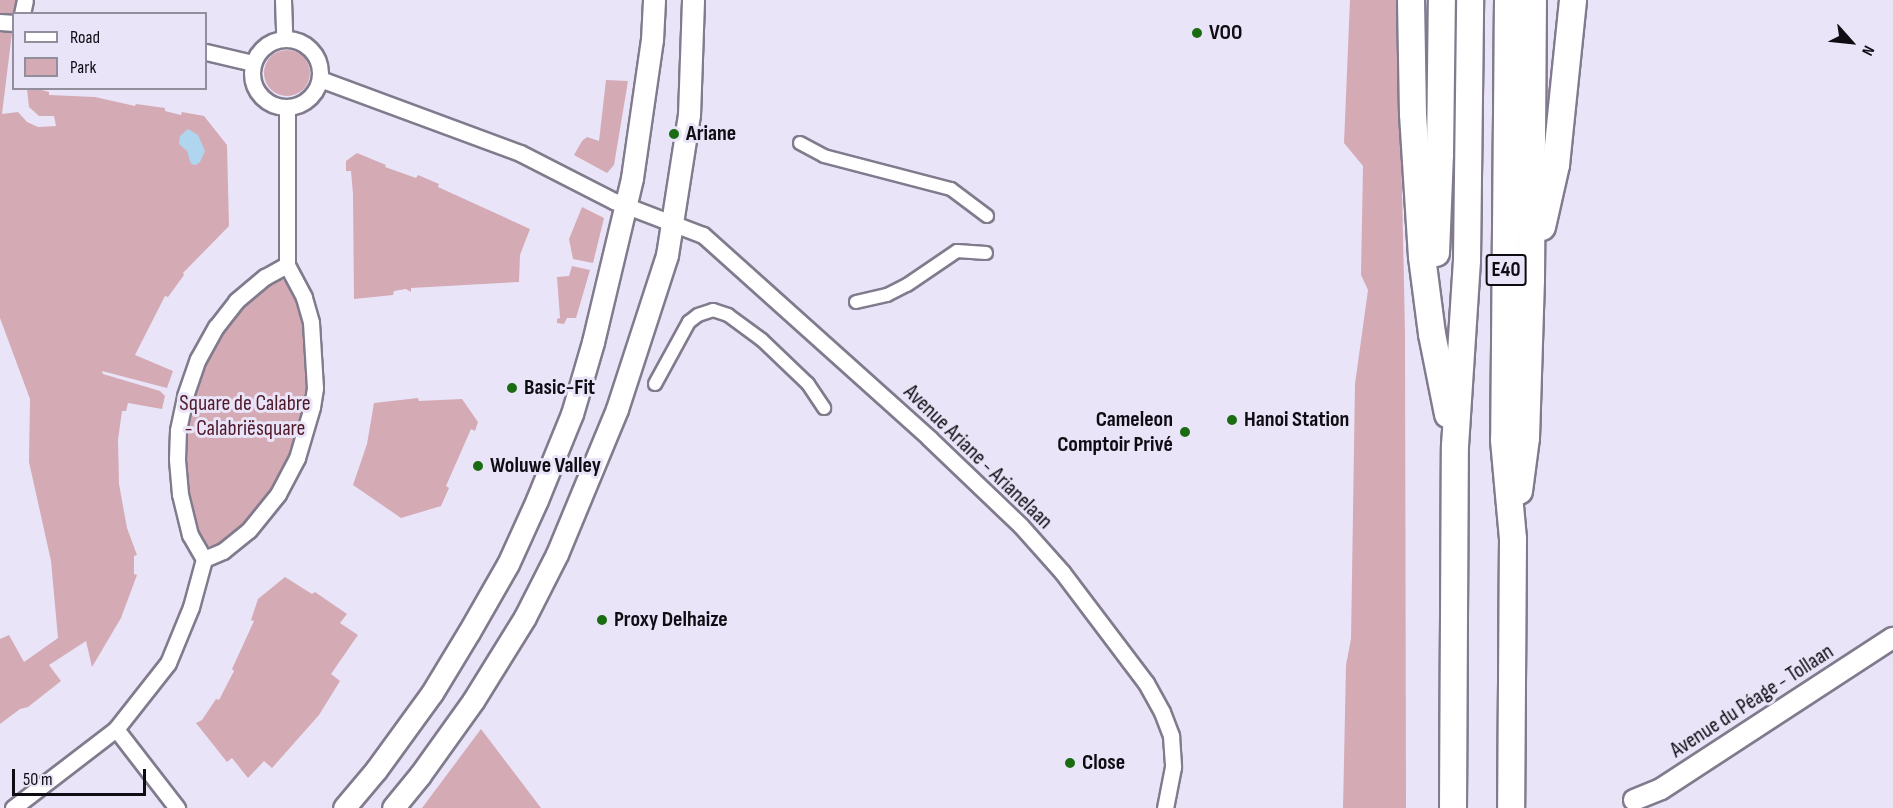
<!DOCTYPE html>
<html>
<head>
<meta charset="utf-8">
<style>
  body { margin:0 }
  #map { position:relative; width:1893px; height:808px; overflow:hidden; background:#eae4f8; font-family:"Sofia Sans Condensed",sans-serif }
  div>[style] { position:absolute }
  .green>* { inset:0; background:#d4aab4 }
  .round { border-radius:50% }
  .water>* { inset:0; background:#b0d6ef }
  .roads { filter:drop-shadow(2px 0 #817b8d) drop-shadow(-2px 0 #817b8d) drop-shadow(0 2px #817b8d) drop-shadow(0 -2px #817b8d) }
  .pedestrian>* { height:12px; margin:-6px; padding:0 6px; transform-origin:6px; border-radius:6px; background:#fff }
  .minor>* { height:15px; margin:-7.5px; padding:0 7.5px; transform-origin:7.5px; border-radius:7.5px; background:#fff }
  .minor>.ring { margin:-7.5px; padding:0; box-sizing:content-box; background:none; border:15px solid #fff; border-radius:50% }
  .tertiary>* { height:20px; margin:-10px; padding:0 10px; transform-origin:10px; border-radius:10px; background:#fff }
  .secondary>* { height:21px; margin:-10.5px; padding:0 10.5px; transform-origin:10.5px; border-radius:10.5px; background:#fff }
  .trunk>* { height:26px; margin:-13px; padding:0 13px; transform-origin:13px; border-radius:13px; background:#fff }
  .dots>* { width:16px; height:16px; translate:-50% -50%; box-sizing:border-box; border:3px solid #eae4f8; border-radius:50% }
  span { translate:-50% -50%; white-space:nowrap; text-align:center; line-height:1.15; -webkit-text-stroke:6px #eae4f8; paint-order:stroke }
  .shield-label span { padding:2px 4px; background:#eae4f8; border:2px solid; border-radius:4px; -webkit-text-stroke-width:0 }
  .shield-label { font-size:21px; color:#0f0c13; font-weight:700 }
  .poi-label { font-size:22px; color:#0f0c13; font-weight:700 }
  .left { translate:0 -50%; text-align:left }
  .right { translate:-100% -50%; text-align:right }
  .park-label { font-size:22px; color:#501a2b }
  .street-label { font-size:22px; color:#0f0c13 }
  .legend { position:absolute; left:12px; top:12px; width:195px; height:78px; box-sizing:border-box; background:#eae4f8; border:2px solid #928e9c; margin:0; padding:8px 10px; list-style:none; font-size:18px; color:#0f0c13 }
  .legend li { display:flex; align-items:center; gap:12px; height:30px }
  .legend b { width:30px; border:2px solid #928e9c }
  .north { position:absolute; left:1821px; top:12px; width:60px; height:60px; -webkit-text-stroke:4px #eae4f8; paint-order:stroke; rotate:117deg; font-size:16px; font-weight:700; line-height:24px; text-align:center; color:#0f0c13 }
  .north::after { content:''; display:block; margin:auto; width:21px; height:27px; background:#0f0c13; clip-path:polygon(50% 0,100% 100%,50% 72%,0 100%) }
  .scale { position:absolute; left:12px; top:769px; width:134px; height:27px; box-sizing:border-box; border:3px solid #0f0c13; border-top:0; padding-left:8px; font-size:18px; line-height:21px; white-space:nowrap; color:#0f0c13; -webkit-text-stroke:4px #eae4f8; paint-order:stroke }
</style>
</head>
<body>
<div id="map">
  <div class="green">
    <i style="clip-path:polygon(0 0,16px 0,2px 114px,18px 112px,27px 122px,38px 127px,56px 126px,54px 116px,39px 116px,29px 107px,27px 89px,34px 88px,49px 92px,49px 95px,95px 97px,135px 106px,136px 104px,165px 108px,165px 111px,181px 115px,182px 112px,204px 116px,227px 145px,229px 226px,183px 273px,184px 275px,168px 297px,165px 296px,135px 355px,173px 371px,167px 388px,102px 371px,103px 374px,160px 391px,165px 396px,162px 409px,128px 403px,126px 411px,122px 411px,118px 440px,119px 484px,127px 528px,137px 555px,134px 556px,134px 574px,137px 575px,121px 618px,92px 667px,86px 641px,49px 665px,61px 681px,28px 707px,20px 709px,0 724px,0 639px,9px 635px,24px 662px,58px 638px,51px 561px,29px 462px,30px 399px,0 318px)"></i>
    <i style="clip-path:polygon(1350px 0,1398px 0,1405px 332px,1406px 808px,1343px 808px,1346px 665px,1351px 639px,1355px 384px,1368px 290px,1361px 275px,1363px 166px,1344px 143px)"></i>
    <i class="round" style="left:264px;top:50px;width:46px;height:46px"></i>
    <i style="clip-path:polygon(606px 80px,628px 81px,614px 165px,607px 173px,574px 155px,582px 141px,587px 137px,599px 141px)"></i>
    <i style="clip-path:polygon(357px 153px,386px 165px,385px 167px,416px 178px,418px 175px,439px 184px,438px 187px,530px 229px,520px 255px,519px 282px,411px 288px,411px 292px,406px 289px,394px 291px,393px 295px,354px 299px,353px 194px,351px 171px,346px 171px,346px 161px)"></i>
    <i style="clip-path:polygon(582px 207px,604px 218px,593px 263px,573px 259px,569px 239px)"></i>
    <i style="clip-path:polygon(572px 266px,590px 270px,576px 318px,567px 318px,564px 324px,557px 323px,557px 319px,560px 318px,557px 277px,569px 276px)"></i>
    <i style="clip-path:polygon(275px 278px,290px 282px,307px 323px,311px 368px,305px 420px,278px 484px,253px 518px,223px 545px,207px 546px,201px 542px,190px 514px,182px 453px,192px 390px,209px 349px,252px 292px)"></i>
    <i style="clip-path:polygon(418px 398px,419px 401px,462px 399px,478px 422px,475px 431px,471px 429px,446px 486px,449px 488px,441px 506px,401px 518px,353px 485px,367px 444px,374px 403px)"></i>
    <i style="clip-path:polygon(285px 577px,312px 594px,315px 592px,347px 614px,340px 623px,358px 635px,331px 674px,340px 681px,319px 715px,272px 768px,264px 761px,248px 778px,232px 758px,227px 762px,196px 723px,202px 720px,216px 699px,219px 700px,234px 671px,232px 669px,254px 621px,251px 620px,258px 599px)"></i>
    <i style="clip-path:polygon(481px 729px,541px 808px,422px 808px)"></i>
  </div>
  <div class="water">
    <i style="clip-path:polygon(188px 129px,198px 135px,205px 151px,200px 162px,196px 165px,191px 164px,187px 151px,179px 144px,180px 136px)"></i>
  </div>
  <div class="roads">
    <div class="pedestrian">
      <i style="left:800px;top:143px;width:27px;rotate:28deg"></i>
      <i style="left:824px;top:156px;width:131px;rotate:14.6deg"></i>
      <i style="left:951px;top:189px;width:45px;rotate:36.9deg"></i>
      <i style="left:856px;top:302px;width:32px;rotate:-13deg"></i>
      <i style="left:887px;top:295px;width:22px;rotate:-27deg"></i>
      <i style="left:907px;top:285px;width:60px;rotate:-34.2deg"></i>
      <i style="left:957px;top:251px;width:29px;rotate:4deg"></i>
      <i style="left:655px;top:384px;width:71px;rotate:-61.3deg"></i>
      <i style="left:689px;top:322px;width:11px;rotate:-38deg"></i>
      <i style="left:698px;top:315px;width:16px;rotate:-18deg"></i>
      <i style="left:713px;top:310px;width:16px;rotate:18deg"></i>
      <i style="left:728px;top:315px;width:42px;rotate:36.3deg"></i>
      <i style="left:762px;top:340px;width:64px;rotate:43.7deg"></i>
      <i style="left:808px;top:384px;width:29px;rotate:56deg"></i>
    </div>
    <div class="minor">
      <i style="left:283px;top:0;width:38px;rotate:88deg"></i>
      <i style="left:22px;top:14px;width:14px;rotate:-78deg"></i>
      <i style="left:0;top:22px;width:14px;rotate:4deg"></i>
      <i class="ring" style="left:252px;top:39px;width:53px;height:53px"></i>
      <i style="left:206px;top:52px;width:48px;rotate:13.2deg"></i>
      <i style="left:320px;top:79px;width:213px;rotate:20.3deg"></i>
      <i style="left:520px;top:153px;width:106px;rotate:27.1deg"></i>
      <i style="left:614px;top:201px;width:95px;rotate:20.9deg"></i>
      <i style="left:703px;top:235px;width:304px;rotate:41.9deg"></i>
      <i style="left:929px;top:438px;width:127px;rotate:43.7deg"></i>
      <i style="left:1021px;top:526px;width:62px;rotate:48.3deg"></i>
      <i style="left:1062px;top:572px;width:139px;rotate:52.9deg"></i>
      <i style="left:1146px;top:683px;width:33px;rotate:61deg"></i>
      <i style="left:1162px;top:712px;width:26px;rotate:69deg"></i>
      <i style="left:1171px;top:736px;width:31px;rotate:86deg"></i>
      <i style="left:1173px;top:767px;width:42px;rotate:101deg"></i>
      <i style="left:204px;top:559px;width:21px;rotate:-23deg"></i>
      <i style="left:223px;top:551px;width:33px;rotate:-39deg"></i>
      <i style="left:249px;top:530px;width:46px;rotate:-51.1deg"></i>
      <i style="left:278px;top:494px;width:41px;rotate:-62.2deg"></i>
      <i style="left:297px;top:458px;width:53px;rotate:-73.6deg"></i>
      <i style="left:312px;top:407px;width:19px;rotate:-81deg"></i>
      <i style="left:315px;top:388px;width:66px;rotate:-93.5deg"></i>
      <i style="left:311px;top:322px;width:26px;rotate:-106deg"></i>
      <i style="left:304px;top:297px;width:36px;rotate:-118deg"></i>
      <i style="left:287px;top:265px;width:158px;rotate:-90deg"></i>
      <i style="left:116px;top:729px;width:100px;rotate:52.3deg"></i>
      <i style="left:13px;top:808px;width:130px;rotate:-37.5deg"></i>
      <i style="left:116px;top:729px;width:84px;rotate:-51.8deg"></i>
      <i style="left:168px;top:663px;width:61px;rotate:-67.7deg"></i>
      <i style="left:191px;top:607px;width:50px;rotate:-74.8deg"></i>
      <i style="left:204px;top:559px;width:28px;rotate:-120deg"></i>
      <i style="left:190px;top:535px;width:42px;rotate:-103.7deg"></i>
      <i style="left:180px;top:494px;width:35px;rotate:-95deg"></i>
      <i style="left:177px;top:459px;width:29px;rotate:-88deg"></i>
      <i style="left:178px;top:430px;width:35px;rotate:-78deg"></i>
      <i style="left:185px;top:396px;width:39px;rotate:-71deg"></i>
      <i style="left:198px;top:359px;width:37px;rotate:-61deg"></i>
      <i style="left:216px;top:327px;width:33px;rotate:-52deg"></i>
      <i style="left:236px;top:301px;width:38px;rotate:-40deg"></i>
      <i style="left:265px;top:277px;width:25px;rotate:-29deg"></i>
    </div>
    <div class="tertiary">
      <i style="left:1634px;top:800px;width:29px;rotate:-22deg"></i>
      <i style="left:1661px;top:789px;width:277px;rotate:-33.1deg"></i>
    </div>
    <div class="secondary">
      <i style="left:344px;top:808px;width:50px;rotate:-49.9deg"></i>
      <i style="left:376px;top:770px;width:95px;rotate:-54deg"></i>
      <i style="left:432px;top:693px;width:71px;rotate:-58.8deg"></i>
      <i style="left:469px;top:632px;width:78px;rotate:-60.2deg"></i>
      <i style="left:508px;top:564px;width:70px;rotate:-65.6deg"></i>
      <i style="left:537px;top:500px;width:93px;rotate:-67.9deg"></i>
      <i style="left:572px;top:414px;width:75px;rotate:-73.7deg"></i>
      <i style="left:593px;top:342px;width:169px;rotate:-76.6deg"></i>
      <i style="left:632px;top:178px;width:139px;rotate:-81.8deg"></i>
      <i style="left:652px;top:40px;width:40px;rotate:-87.1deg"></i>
      <i style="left:393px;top:808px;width:43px;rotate:-50.7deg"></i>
      <i style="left:420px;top:775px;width:91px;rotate:-54.4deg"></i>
      <i style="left:473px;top:701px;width:99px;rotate:-58.2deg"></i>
      <i style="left:525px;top:617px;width:71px;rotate:-63.1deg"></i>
      <i style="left:557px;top:554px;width:157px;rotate:-67.5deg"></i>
      <i style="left:617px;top:409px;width:162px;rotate:-72deg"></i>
      <i style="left:667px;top:255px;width:142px;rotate:-81.1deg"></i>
      <i style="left:689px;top:115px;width:115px;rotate:-88deg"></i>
    </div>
    <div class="trunk">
      <i style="left:1411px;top:0;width:114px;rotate:89deg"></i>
      <i style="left:1413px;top:114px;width:143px;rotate:86.4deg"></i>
      <i style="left:1422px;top:257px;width:78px;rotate:82.6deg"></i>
      <i style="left:1432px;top:334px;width:82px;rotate:78.7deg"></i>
      <i style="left:1508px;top:0;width:440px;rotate:90.5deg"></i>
      <i style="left:1504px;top:440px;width:99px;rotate:84.8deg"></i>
      <i style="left:1513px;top:539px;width:269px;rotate:90.4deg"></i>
      <i style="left:1542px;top:227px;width:64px;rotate:-77.3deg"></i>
      <i style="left:1556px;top:165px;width:166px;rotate:-84.1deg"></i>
      <i style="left:1436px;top:253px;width:99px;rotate:-87.7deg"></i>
      <i style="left:1440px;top:154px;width:154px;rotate:-89.3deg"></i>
      <i style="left:1519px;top:491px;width:53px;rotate:-82.5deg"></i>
      <i style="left:1526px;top:438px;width:158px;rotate:-88.2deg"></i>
      <i style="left:1531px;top:280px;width:280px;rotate:-89.6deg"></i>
      <i style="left:1453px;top:808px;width:362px;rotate:-89.7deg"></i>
      <i style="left:1455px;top:446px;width:186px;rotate:-86.3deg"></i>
      <i style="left:1467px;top:260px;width:260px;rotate:-89.3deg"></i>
    </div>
  </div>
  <div class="dots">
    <i style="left:1197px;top:33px;background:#196c12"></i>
    <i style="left:674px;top:134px;background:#196c12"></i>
    <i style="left:512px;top:388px;background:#196c12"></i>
    <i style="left:1232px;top:420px;background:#196c12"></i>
    <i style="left:1185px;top:432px;background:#196c12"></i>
    <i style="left:478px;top:466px;background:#196c12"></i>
    <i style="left:602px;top:620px;background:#196c12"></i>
    <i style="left:1070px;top:763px;background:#196c12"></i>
  </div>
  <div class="shield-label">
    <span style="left:1506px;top:270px">E40</span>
  </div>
  <div class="poi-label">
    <span class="left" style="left:1209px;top:33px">VOO</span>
    <span class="left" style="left:686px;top:134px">Ariane</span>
    <span class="left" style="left:524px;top:388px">Basic-Fit</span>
    <span class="right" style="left:1173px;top:432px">Cameleon<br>Comptoir Privé</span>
    <span class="left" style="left:1244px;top:420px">Hanoi Station</span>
    <span class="left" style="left:490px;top:466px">Woluwe Valley</span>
    <span class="left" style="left:614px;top:620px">Proxy Delhaize</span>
    <span class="left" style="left:1082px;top:763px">Close</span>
  </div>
  <div class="park-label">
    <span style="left:245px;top:416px">Square de Calabre<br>- Calabriësquare</span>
  </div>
  <div class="street-label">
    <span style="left:978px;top:457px;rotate:44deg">Avenue Ariane - Arianelaan</span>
    <span style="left:1752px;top:701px;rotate:-33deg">Avenue du Péage - Tollaan</span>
  </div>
  <ul class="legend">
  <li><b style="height:8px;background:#fff"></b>Road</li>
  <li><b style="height:16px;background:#d4aab4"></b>Park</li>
  </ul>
  <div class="north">N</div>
  <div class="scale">50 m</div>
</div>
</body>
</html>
